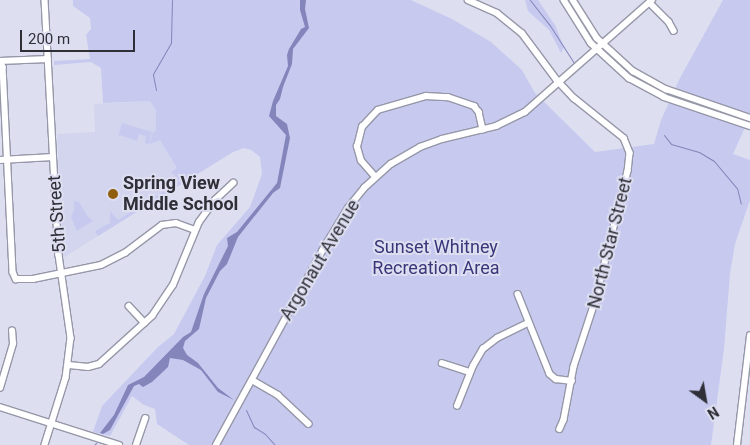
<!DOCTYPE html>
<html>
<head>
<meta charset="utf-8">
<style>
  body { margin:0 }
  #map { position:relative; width:750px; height:445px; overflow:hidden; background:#dddff1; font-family:Roboto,sans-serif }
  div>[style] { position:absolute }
  .built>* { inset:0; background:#d3d5ef }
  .green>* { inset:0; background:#c7c9ef }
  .water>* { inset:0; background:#8385bb }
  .stream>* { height:1px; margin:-0.5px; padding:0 0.5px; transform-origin:0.5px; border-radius:0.5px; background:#8385bb }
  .roads { filter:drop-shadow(1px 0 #9697a8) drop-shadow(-1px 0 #9697a8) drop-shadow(0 1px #9697a8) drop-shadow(0 -1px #9697a8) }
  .minor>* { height:5.5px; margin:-2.75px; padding:0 2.75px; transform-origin:2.75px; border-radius:2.75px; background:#fff }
  .dots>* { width:14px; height:14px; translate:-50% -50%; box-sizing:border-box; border:2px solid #dddff1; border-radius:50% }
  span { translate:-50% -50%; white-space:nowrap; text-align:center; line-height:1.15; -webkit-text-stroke:4px #dddff1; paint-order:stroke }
  .poi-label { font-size:18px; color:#2f2f37; font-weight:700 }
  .left { translate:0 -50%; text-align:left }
  .street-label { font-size:18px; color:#2f2f37 }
  .park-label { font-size:18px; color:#3a3679 }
  .north { position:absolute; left:680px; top:375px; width:50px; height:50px; -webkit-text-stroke:4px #dddff1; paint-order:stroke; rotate:148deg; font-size:14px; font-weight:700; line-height:20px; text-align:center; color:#2f2f37 }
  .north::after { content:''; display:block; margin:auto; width:18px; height:22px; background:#2f2f37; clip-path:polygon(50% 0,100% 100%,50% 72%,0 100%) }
  .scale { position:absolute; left:20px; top:30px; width:115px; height:22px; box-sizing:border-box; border:2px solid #2f2f37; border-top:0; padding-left:6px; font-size:15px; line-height:18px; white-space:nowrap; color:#2f2f37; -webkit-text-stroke:4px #dddff1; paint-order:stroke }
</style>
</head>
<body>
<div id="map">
  <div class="built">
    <i style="clip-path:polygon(150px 101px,258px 136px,63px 258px,57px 134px,95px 132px,94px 104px)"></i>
  </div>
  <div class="green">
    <i style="clip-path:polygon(73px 0,411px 0,452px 19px,491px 42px,522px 70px,535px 93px,595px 152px,654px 144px,661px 120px,680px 78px,723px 0,750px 0,750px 116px,733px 154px,750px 160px,750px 200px,735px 244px,730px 274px,724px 349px,711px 445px,189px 445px,157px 424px,155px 409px,144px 405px,132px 396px,110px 436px,93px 432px,102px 406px,158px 347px,174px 334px,205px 276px,217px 245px,250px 207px,262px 174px,260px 157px,251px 150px,244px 148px,233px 152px,98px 236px,95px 231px,110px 223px,110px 211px,118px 220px,145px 203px,142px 197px,143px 196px,147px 202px,180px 181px,171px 172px,177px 168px,160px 140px,150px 144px,153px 132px,156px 131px,156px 110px,150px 101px,103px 103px,101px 68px,91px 62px,54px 65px,54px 61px,90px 59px,86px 35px,91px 29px,90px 18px,73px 6px)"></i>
    <i style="clip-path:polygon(525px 0,538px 0,555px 25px,564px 47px,561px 53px,549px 30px,528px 11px)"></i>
    <i style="clip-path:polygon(122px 123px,152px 132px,149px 144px,145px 143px,146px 136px,139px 134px,137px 141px,120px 135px,118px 137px)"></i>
    <i style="clip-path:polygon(74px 201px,79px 202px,88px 217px,93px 221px,77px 231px,71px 217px,74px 210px)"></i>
  </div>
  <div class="water">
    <i style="clip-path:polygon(300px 0,306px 0,305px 9px,309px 28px,293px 49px,292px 64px,283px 87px,280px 99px,276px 105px,276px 116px,287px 124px,290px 138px,280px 188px,273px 193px,238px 237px,227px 264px,220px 271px,206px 298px,199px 329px,185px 341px,183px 348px,187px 355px,198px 363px,218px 388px,234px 400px,218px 392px,201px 370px,183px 360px,170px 358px,168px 367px,152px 382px,143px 387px,139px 384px,134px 386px,110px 430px,103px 434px,100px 433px,114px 415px,128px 385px,144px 377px,183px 337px,191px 332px,204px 294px,228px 246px,227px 238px,237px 232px,277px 183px,286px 135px,269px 116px,273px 101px,288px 66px,287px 55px,289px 49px,301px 29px,305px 27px,300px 10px)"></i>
  </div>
  <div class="stream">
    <i style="left:530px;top:0;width:31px;rotate:52deg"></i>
    <i style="left:549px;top:24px;width:46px;rotate:57.3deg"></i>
    <i style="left:156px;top:90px;width:16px;rotate:-101deg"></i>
    <i style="left:153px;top:74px;width:36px;rotate:-60deg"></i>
    <i style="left:171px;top:43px;width:43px;rotate:-88.7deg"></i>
    <i style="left:664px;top:135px;width:11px;rotate:52deg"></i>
    <i style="left:671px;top:144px;width:29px;rotate:16deg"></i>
    <i style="left:699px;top:152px;width:17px;rotate:31deg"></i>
    <i style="left:714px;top:161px;width:35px;rotate:50deg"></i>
    <i style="left:737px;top:188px;width:16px;rotate:76deg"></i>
    <i style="left:246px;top:410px;width:19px;rotate:65deg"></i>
    <i style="left:254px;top:427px;width:13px;rotate:32deg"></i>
    <i style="left:265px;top:434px;width:15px;rotate:48deg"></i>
    <i style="left:94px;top:445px;width:3px;rotate:-45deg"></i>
  </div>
  <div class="roads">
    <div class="minor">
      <i style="left:45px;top:0;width:255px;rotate:86.9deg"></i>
      <i style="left:59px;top:255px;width:84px;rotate:81.8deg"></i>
      <i style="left:71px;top:338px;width:40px;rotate:97.1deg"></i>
      <i style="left:66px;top:378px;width:70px;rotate:107.4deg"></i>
      <i style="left:468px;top:0;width:32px;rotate:24deg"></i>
      <i style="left:497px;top:13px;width:32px;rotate:39deg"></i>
      <i style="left:522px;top:33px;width:59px;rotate:53.3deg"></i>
      <i style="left:557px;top:80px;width:25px;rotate:47deg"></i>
      <i style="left:574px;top:98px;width:64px;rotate:38.7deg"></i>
      <i style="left:624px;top:138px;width:16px;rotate:68deg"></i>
      <i style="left:630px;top:153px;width:18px;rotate:96deg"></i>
      <i style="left:628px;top:171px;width:136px;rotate:104deg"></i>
      <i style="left:595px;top:303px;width:67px;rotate:108.2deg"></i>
      <i style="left:574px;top:367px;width:54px;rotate:100.7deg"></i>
      <i style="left:564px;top:420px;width:10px;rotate:114deg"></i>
      <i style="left:564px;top:0;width:51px;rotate:57.9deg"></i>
      <i style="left:591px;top:43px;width:52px;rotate:42.6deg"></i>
      <i style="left:629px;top:78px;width:40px;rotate:28deg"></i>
      <i style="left:664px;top:97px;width:91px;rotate:18.6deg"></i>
      <i style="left:573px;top:0;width:45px;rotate:57.7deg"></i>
      <i style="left:597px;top:38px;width:49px;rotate:42.5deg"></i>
      <i style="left:633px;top:71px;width:38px;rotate:29deg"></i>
      <i style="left:666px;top:89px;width:89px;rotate:19deg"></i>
      <i style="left:650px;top:3px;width:27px;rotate:45deg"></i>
      <i style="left:669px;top:22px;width:10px;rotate:61deg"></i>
      <i style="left:0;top:61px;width:48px;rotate:-2.4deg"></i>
      <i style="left:0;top:62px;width:6px;rotate:59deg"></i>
      <i style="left:3px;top:67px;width:205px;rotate:87.2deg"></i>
      <i style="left:13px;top:272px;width:8px;rotate:67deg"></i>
      <i style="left:16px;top:279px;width:17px"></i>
      <i style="left:33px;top:279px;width:69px;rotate:-11.6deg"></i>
      <i style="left:101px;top:265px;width:27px;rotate:-27deg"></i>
      <i style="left:125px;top:253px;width:46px;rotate:-37.1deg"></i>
      <i style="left:162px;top:225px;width:14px;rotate:-8deg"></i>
      <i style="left:176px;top:223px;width:20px;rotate:20deg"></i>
      <i style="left:0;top:160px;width:53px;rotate:-3.2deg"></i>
      <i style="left:375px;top:177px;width:21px;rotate:-131deg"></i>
      <i style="left:361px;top:161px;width:15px;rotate:-106deg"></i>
      <i style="left:357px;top:147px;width:21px;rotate:-76deg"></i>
      <i style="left:362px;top:127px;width:23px;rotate:-47deg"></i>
      <i style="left:378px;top:110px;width:50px;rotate:-16.3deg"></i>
      <i style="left:426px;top:96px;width:22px;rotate:3deg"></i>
      <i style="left:448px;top:97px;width:28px;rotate:19deg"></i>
      <i style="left:474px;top:106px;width:8px;rotate:50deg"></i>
      <i style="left:479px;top:112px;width:18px;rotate:77deg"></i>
      <i style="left:518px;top:294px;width:86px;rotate:68.2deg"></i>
      <i style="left:550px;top:374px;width:8px;rotate:40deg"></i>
      <i style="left:556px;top:379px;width:16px;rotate:7deg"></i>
      <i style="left:129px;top:306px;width:23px;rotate:47deg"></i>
      <i style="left:442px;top:363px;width:29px;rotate:18deg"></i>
      <i style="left:69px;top:365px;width:19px;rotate:6deg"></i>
      <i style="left:88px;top:367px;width:11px;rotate:-15deg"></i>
      <i style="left:99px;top:364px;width:72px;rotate:-42.2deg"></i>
      <i style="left:152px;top:316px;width:37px;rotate:-56deg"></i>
      <i style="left:173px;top:285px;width:68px;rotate:-67.6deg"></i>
      <i style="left:199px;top:222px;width:27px;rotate:-54deg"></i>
      <i style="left:215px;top:200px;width:25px;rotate:-43deg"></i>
      <i style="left:252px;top:380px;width:30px;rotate:30deg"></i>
      <i style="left:278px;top:395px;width:42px;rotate:43.1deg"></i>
      <i style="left:0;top:388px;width:46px;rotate:-73.5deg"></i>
      <i style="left:13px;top:344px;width:13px;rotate:-94deg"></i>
      <i style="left:457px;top:406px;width:43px;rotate:-68.2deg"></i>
      <i style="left:473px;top:366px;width:20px;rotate:-60deg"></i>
      <i style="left:483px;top:349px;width:18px;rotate:-38deg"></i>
      <i style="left:497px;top:338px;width:34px;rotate:-26deg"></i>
      <i style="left:0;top:407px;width:125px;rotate:17.7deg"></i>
      <i style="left:136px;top:445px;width:28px;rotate:-71deg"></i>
      <i style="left:216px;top:445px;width:221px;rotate:-61.3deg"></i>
      <i style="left:322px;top:251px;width:50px;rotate:-58.8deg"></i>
      <i style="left:348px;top:208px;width:26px;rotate:-51deg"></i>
      <i style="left:364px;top:188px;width:36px;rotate:-42deg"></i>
      <i style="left:391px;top:164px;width:34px;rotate:-30deg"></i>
      <i style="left:420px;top:147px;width:23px;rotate:-20deg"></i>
      <i style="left:442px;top:139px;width:56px;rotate:-13.5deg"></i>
      <i style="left:496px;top:126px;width:32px;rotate:-26deg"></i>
      <i style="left:525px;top:112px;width:169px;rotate:-41.4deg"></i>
      <i style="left:737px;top:445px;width:110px;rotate:-83.2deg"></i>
    </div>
  </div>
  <div class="dots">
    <i style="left:113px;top:194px;background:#905f0d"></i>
  </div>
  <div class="poi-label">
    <span class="left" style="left:123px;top:194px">Spring View<br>Middle School</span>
  </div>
  <div class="street-label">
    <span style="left:57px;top:214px;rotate:-94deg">5th Street</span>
    <span style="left:610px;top:243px;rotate:-76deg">North Star Street</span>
    <span style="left:320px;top:260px;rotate:-59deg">Argonaut Avenue</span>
  </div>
  <div class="park-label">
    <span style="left:436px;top:258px">Sunset Whitney<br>Recreation Area</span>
  </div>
  <div class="north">N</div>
  <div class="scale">200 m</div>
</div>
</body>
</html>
